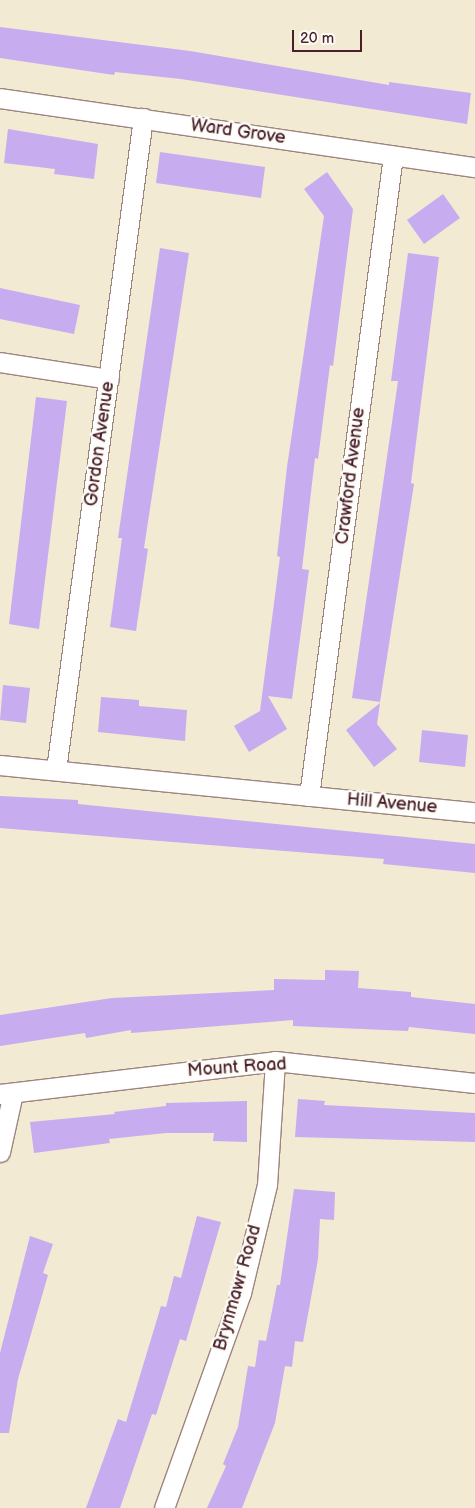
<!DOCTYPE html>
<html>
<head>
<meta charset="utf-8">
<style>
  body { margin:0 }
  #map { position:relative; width:475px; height:1508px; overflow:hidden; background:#f2ead2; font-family:"Balsamiq Sans",sans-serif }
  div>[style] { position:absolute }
  .building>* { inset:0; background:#c7acef }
  .roads { filter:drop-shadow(1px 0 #9e847e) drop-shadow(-1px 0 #9e847e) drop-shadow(0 1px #9e847e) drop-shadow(0 -1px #9e847e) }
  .street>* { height:19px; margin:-9.5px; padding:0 9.5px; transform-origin:9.5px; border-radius:9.5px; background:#fff }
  span { translate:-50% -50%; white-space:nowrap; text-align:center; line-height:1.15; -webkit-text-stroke:5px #fdfcf7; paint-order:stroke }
  .street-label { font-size:18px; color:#4a1f2b }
  .scale { position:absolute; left:292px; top:30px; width:70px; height:22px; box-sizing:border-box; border:2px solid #4a1f2b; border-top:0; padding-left:6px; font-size:15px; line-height:18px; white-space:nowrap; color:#4a1f2b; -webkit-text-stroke:4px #fdfcf7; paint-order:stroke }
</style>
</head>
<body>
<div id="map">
  <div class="building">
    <i style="clip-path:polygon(0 27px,190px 51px,389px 85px,389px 82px,471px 93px,467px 124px,181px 79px,115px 72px,114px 75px,0 58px)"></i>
    <i style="clip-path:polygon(8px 129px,98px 144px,94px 179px,54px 174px,55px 169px,4px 163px)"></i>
    <i style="clip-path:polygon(160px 152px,265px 167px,261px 198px,156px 183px)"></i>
    <i style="clip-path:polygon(327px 172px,353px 209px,333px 366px,330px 365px,318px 459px,315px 458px,302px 569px,309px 570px,292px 699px,268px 696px,287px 729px,249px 752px,234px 726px,260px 711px,280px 557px,277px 556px,287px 467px,324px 216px,304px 189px)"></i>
    <i style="clip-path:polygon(443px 194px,460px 218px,424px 244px,407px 220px)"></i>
    <i style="clip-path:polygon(160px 248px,189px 253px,144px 548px,148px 549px,136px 631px,110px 627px,122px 538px,118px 538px)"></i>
    <i style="clip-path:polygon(408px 253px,439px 257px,411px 483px,414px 484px,380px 702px,352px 698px,398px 381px,391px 381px)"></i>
    <i style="clip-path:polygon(0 288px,80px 305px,74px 334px,0 319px)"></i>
    <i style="clip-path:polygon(36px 397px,67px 401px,39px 629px,9px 624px)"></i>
    <i style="clip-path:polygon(3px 685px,30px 688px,26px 723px,0 720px)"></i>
    <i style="clip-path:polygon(101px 697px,139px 700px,139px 706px,187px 710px,185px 741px,98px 732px)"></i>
    <i style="clip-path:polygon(380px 703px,377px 724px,397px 749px,374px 767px,346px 730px)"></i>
    <i style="clip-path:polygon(422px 730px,468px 735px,465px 767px,419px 762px)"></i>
    <i style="clip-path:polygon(0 796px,78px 800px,78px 804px,475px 844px,475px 873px,383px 864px,384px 859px,0 828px)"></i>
    <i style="clip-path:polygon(325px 970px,359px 971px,358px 988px,411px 992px,411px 997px,475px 1004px,475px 1034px,409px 1027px,408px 1031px,293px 1026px,293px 1020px,131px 1033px,131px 1030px,86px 1038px,85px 1033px,0 1046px,0 1015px,112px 998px,274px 990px,274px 979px,325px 980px)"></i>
    <i style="clip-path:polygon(298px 1099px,325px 1101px,324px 1105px,475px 1113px,475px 1142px,295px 1137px)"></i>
    <i style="clip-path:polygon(247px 1101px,247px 1142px,213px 1141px,214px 1133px,166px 1133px,109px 1139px,110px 1143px,34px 1153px,30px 1122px,115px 1114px,114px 1112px,166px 1106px,166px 1103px)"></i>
    <i style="clip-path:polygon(294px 1189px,335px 1192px,334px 1220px,320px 1219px,318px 1259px,303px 1342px,295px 1341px,292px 1367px,285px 1366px,275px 1423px,242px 1508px,207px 1508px,226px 1466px,223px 1464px,238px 1427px,248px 1366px,255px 1367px,259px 1340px,266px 1341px,277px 1285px,280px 1285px)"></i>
    <i style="clip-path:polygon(197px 1216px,221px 1222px,186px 1341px,180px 1339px,156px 1415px,152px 1414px,120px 1508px,86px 1508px,118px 1419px,126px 1422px,161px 1306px,166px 1307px,174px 1276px,181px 1278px)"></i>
    <i style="clip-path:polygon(30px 1236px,53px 1244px,43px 1273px,48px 1275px,18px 1379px,9px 1433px,0 1433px,0 1353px)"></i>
  </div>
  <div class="roads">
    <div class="street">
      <i style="left:0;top:98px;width:480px;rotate:8.3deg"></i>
      <i style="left:0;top:362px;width:110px;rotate:8.9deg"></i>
      <i style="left:0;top:765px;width:477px;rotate:5.7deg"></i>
      <i style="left:56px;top:770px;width:658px;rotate:-82.4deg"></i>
      <i style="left:309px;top:796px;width:646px;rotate:-82.53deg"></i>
      <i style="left:0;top:1094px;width:277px;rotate:-6.8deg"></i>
      <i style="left:275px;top:1061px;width:201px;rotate:6.3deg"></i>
      <i style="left:0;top:1152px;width:60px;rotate:-77.6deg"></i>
      <i style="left:164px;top:1508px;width:228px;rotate:-70.3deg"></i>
      <i style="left:241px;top:1293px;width:111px;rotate:-76.5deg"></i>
      <i style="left:267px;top:1185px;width:124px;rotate:-86.3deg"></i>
    </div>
  </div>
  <div class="street-label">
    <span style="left:238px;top:132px;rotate:8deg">Ward Grove</span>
    <span style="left:100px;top:444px;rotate:-82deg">Gordon Avenue</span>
    <span style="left:351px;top:476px;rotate:-83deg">Crawford Avenue</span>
    <span style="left:392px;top:804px;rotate:5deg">Hill Avenue</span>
    <span style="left:237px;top:1068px;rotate:-4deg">Mount Road</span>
    <span style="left:238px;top:1288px;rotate:-74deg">Brynmawr Road</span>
  </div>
  <div class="scale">20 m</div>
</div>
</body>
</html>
